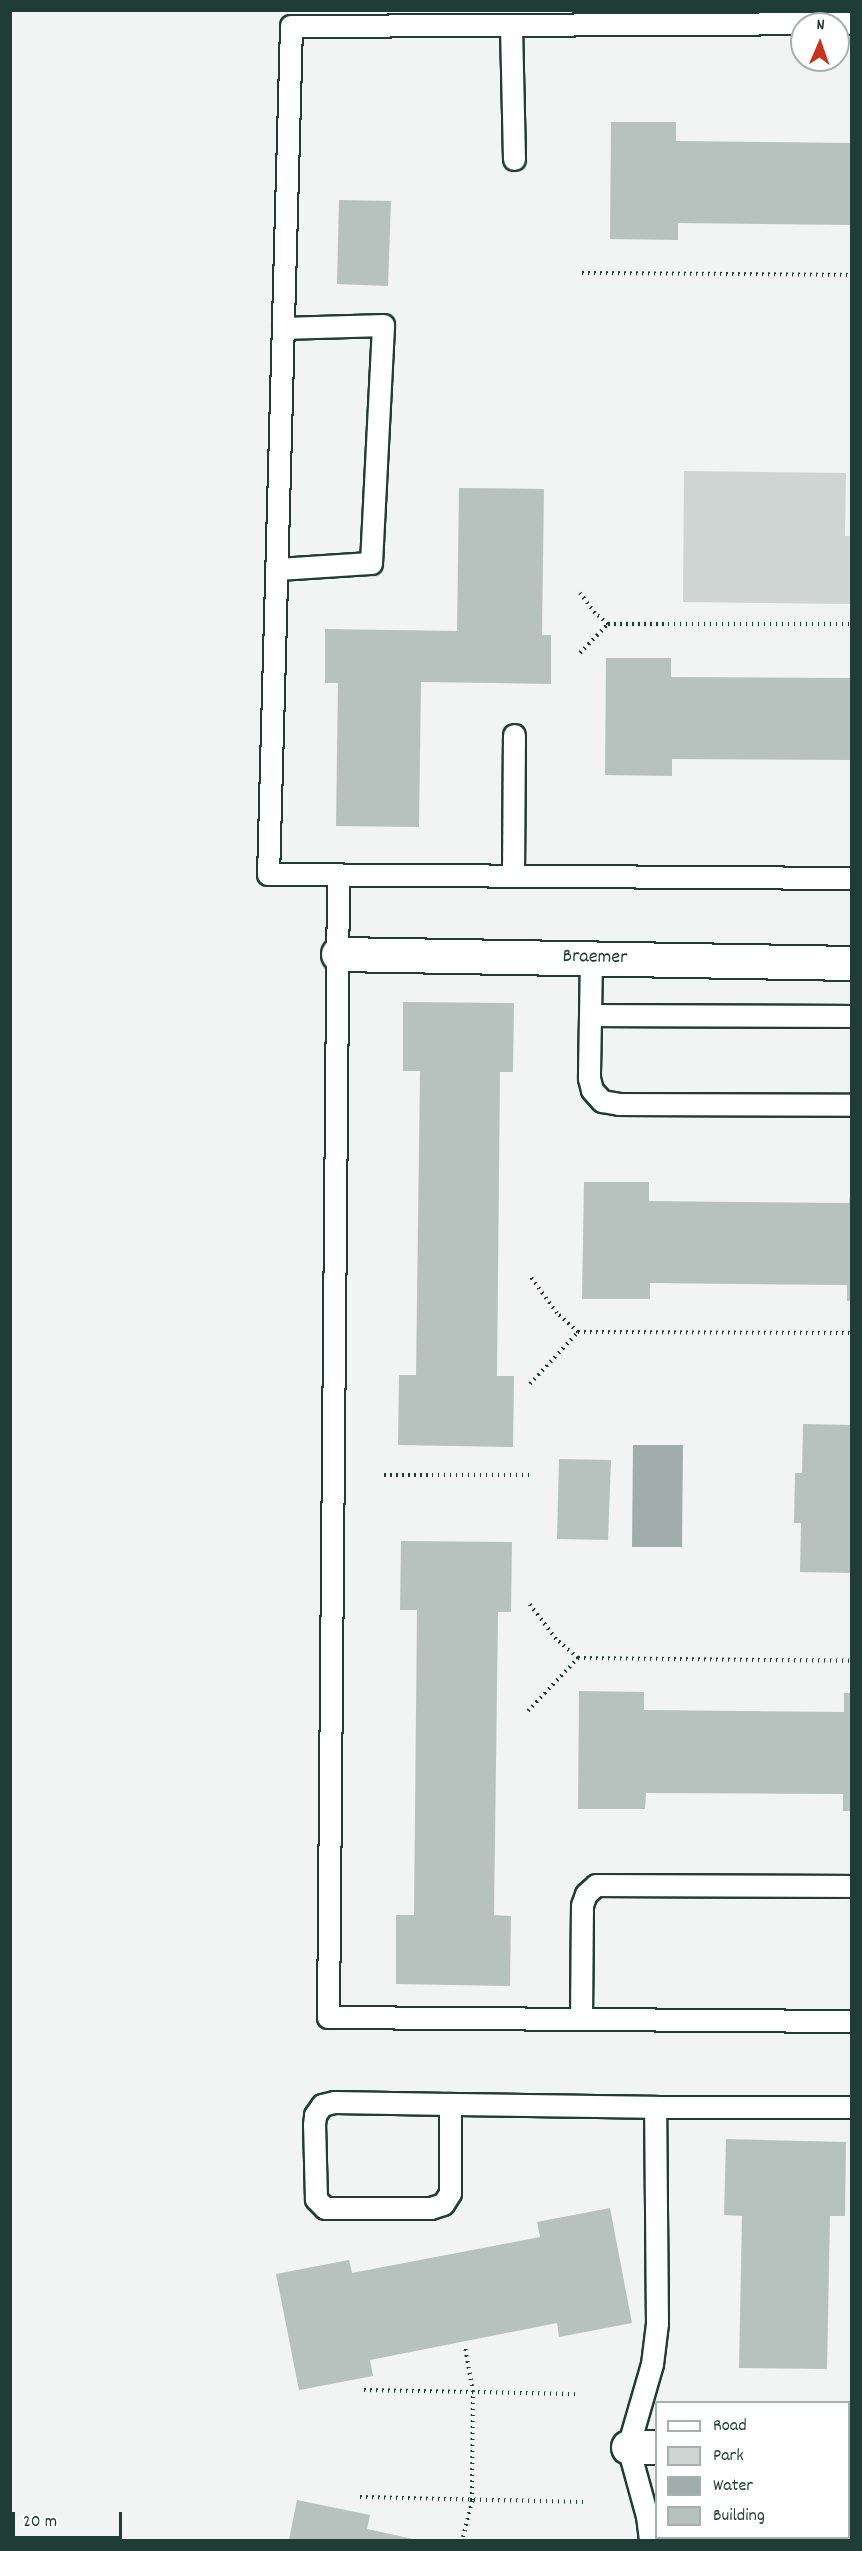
<!DOCTYPE html>
<html>
<head>
<meta charset="utf-8">
<style>
  body { margin:0 }
  #map { position:relative; width:862px; height:2551px; overflow:hidden; background:#f2f3f3; font-family:Dekko,sans-serif }
  div>[style] { position:absolute }
  .green>* { inset:0; background:#ced5d3 }
  .water>* { inset:0; background:#a1adaa }
  .building>* { inset:0; background:#b7c1bd }
  .path>* { height:4px; margin-top:-2px; transform-origin:0; background:repeating-linear-gradient(90deg,#1f3d34 0 1.5px,transparent 0 6px) }
  .roads { filter:drop-shadow(2px 0 #1f3d34) drop-shadow(-2px 0 #1f3d34) drop-shadow(0 2px #1f3d34) drop-shadow(0 -2px #1f3d34) }
  .service>* { height:21px; margin:-10.5px; padding:0 10.5px; transform-origin:10.5px; border-radius:10.5px; background:#fff }
  .minor>* { height:33px; margin:-16.5px; padding:0 16.5px; transform-origin:16.5px; border-radius:16.5px; background:#fff }
  span { translate:-50% -50%; white-space:nowrap; text-align:center; line-height:1.15; -webkit-text-stroke:4.5px #fff; paint-order:stroke }
  .street-label { font-size:20px; color:#1f3d34 }
  .frame { position:absolute; inset:0; border:12px solid #1f3d34; pointer-events:none }
  .legend { position:absolute; left:655px; top:2401px; width:195px; height:138px; box-sizing:border-box; background:#fff; border:2px solid #a5b1ae; margin:0; padding:8px 10px; list-style:none; font-size:18px; color:#1f3d34 }
  .legend li { display:flex; align-items:center; gap:12px; height:30px }
  .legend b { width:30px; border:2px solid #a5b1ae }
  .north { position:absolute; left:790px; top:12px; width:60px; height:60px; box-sizing:border-box; background:#fff; border:2px solid #a5b1ae; border-radius:50%; rotate:2deg; font-size:16px; font-weight:700; line-height:24px; text-align:center; color:#1f3d34 }
  .north::after { content:''; display:block; margin:auto; width:21px; height:27px; background:#c8321e; clip-path:polygon(50% 0,100% 100%,50% 72%,0 100%) }
  .scale { position:absolute; left:12px; top:2512px; width:110px; height:27px; box-sizing:border-box; border:3px solid #1f3d34; border-top:0; padding-left:8px; font-size:18px; line-height:21px; white-space:nowrap; color:#1f3d34; -webkit-text-stroke:4px #fff; paint-order:stroke }
</style>
</head>
<body>
<div id="map">
  <div class="green">
    <i style="clip-path:polygon(684px 471px,846px 473px,845px 536px,851px 536px,851px 604px,683px 602px)"></i>
  </div>
  <div class="water">
    <i style="clip-path:polygon(633px 1445px,683px 1445px,682px 1547px,632px 1547px)"></i>
  </div>
  <div class="building">
    <i style="clip-path:polygon(611px 122px,676px 122px,676px 141px,852px 143px,852px 225px,678px 223px,678px 240px,610px 239px)"></i>
    <i style="clip-path:polygon(339px 200px,391px 201px,388px 286px,337px 284px)"></i>
    <i style="clip-path:polygon(459px 488px,544px 489px,542px 635px,551px 635px,551px 684px,421px 682px,419px 827px,336px 826px,338px 683px,325px 683px,325px 629px,457px 631px)"></i>
    <i style="clip-path:polygon(606px 658px,671px 658px,671px 677px,852px 678px,852px 760px,672px 759px,672px 776px,605px 775px)"></i>
    <i style="clip-path:polygon(403px 1002px,514px 1003px,513px 1072px,500px 1072px,497px 1376px,514px 1376px,513px 1447px,398px 1445px,399px 1375px,416px 1375px,420px 1071px,403px 1071px)"></i>
    <i style="clip-path:polygon(584px 1182px,649px 1182px,649px 1201px,849px 1203px,852px 1183px,852px 1301px,847px 1301px,847px 1285px,650px 1283px,650px 1299px,582px 1299px)"></i>
    <i style="clip-path:polygon(803px 1424px,852px 1425px,852px 1573px,800px 1572px,801px 1523px,794px 1523px,795px 1473px,802px 1473px)"></i>
    <i style="clip-path:polygon(559px 1459px,611px 1460px,608px 1540px,557px 1539px)"></i>
    <i style="clip-path:polygon(401px 1541px,512px 1542px,511px 1612px,498px 1612px,494px 1915px,511px 1916px,510px 1986px,396px 1984px,396px 1915px,414px 1915px,417px 1610px,400px 1610px)"></i>
    <i style="clip-path:polygon(579px 1691px,644px 1692px,644px 1710px,844px 1712px,844px 1693px,852px 1693px,852px 1811px,843px 1811px,843px 1794px,646px 1793px,645px 1809px,578px 1809px)"></i>
    <i style="clip-path:polygon(726px 2139px,846px 2142px,845px 2216px,830px 2216px,827px 2369px,739px 2368px,742px 2216px,724px 2215px)"></i>
    <i style="clip-path:polygon(610px 2208px,632px 2323px,559px 2337px,557px 2323px,370px 2360px,373px 2376px,299px 2390px,276px 2274px,349px 2260px,352px 2273px,540px 2237px,537px 2222px)"></i>
    <i style="clip-path:polygon(297px 2500px,370px 2515px,367px 2529px,418px 2540px,289px 2540px)"></i>
    <i style="clip-path:polygon(739px 2538px,827px 2538px,827px 2540px,739px 2540px)"></i>
  </div>
  <div class="path">
    <i style="left:582px;top:273px;width:270px;rotate:0.4deg"></i>
    <i style="left:608px;top:624px;width:244px"></i>
    <i style="left:580px;top:653px;width:40px;rotate:-46deg"></i>
    <i style="left:608px;top:624px;width:17px;rotate:-140deg"></i>
    <i style="left:595px;top:613px;width:25px;rotate:-127deg"></i>
    <i style="left:578px;top:1332px;width:274px;rotate:0.2deg"></i>
    <i style="left:530px;top:1384px;width:71px;rotate:-47.3deg"></i>
    <i style="left:578px;top:1332px;width:28px;rotate:-138deg"></i>
    <i style="left:557px;top:1313px;width:46px;rotate:-126.1deg"></i>
    <i style="left:384px;top:1475px;width:145px"></i>
    <i style="left:578px;top:1658px;width:274px;rotate:0.6deg"></i>
    <i style="left:528px;top:1711px;width:73px;rotate:-46.7deg"></i>
    <i style="left:578px;top:1658px;width:29px;rotate:-139deg"></i>
    <i style="left:556px;top:1639px;width:46px;rotate:-127.1deg"></i>
    <i style="left:364px;top:2390px;width:215px;rotate:1.1deg"></i>
    <i style="left:360px;top:2497px;width:223px;rotate:1.3deg"></i>
    <i style="left:463px;top:2537px;width:38px;rotate:-76deg"></i>
    <i style="left:472px;top:2500px;width:108px;rotate:-89.5deg"></i>
    <i style="left:473px;top:2392px;width:46px;rotate:-100.1deg"></i>
  </div>
  <div class="roads">
    <div class="service">
      <i style="left:852px;top:23px;width:561px;rotate:179.69deg"></i>
      <i style="left:291px;top:26px;width:848px;rotate:91.55deg"></i>
      <i style="left:268px;top:874px;width:584px;rotate:0.39deg"></i>
      <i style="left:511px;top:26px;width:133px;rotate:88.7deg"></i>
      <i style="left:277px;top:569px;width:94px;rotate:-3.7deg"></i>
      <i style="left:371px;top:563px;width:238px;rotate:-87.1deg"></i>
      <i style="left:383px;top:325px;width:100px;rotate:178.3deg"></i>
      <i style="left:338px;top:874px;width:1143px;rotate:90.5deg"></i>
      <i style="left:328px;top:2017px;width:524px;rotate:0.44deg"></i>
      <i style="left:513px;top:876px;width:141px;rotate:-89.6deg"></i>
      <i style="left:591px;top:958px;width:120px;rotate:91deg"></i>
      <i style="left:589px;top:1078px;width:12px;rotate:76deg"></i>
      <i style="left:592px;top:1090px;width:15px;rotate:48deg"></i>
      <i style="left:602px;top:1101px;width:17px;rotate:10deg"></i>
      <i style="left:619px;top:1104px;width:233px;rotate:0.2deg"></i>
      <i style="left:590px;top:1015px;width:262px;rotate:0.2deg"></i>
      <i style="left:581px;top:2019px;width:114px;rotate:-89.5deg"></i>
      <i style="left:582px;top:1905px;width:12px;rotate:-70deg"></i>
      <i style="left:586px;top:1894px;width:13px;rotate:-42deg"></i>
      <i style="left:596px;top:1885px;width:256px;rotate:0.2deg"></i>
      <i style="left:450px;top:2104px;width:89px;rotate:90deg"></i>
      <i style="left:450px;top:2193px;width:13px;rotate:122deg"></i>
      <i style="left:443px;top:2204px;width:13px;rotate:162deg"></i>
      <i style="left:431px;top:2208px;width:106px;rotate:180deg"></i>
      <i style="left:325px;top:2208px;width:13px;rotate:-135deg"></i>
      <i style="left:316px;top:2199px;width:74px;rotate:-91.5deg"></i>
      <i style="left:314px;top:2125px;width:10px;rotate:-84deg"></i>
      <i style="left:315px;top:2115px;width:12px;rotate:-55deg"></i>
      <i style="left:322px;top:2105px;width:12px;rotate:-14deg"></i>
      <i style="left:334px;top:2102px;width:116px;rotate:1deg"></i>
      <i style="left:450px;top:2104px;width:205px;rotate:0.8deg"></i>
      <i style="left:650px;top:2540px;width:24px;rotate:-97deg"></i>
      <i style="left:647px;top:2516px;width:72px;rotate:-105.4deg"></i>
      <i style="left:628px;top:2447px;width:86px;rotate:-73.9deg"></i>
      <i style="left:652px;top:2364px;width:41px;rotate:-83deg"></i>
      <i style="left:657px;top:2323px;width:216px;rotate:-90.5deg"></i>
      <i style="left:655px;top:2107px;width:197px"></i>
    </div>
    <div class="minor">
      <i style="left:338px;top:954px;width:514px;rotate:1deg"></i>
      <i style="left:628px;top:2447px;width:28px"></i>
      <i style="left:848px;top:2447px;width:4px"></i>
    </div>
  </div>
  <div class="street-label">
    <span style="left:595px;top:958px;rotate:1deg">Braemer</span>
  </div>
  <div class="frame"></div>
  <ul class="legend">
  <li><b style="height:8px;background:#fff"></b>Road</li>
  <li><b style="height:16px;background:#ced5d3"></b>Park</li>
  <li><b style="height:16px;background:#a1adaa"></b>Water</li>
  <li><b style="height:16px;background:#b7c1bd"></b>Building</li>
  </ul>
  <div class="north">N</div>
  <div class="scale">20 m</div>
</div>
</body>
</html>
